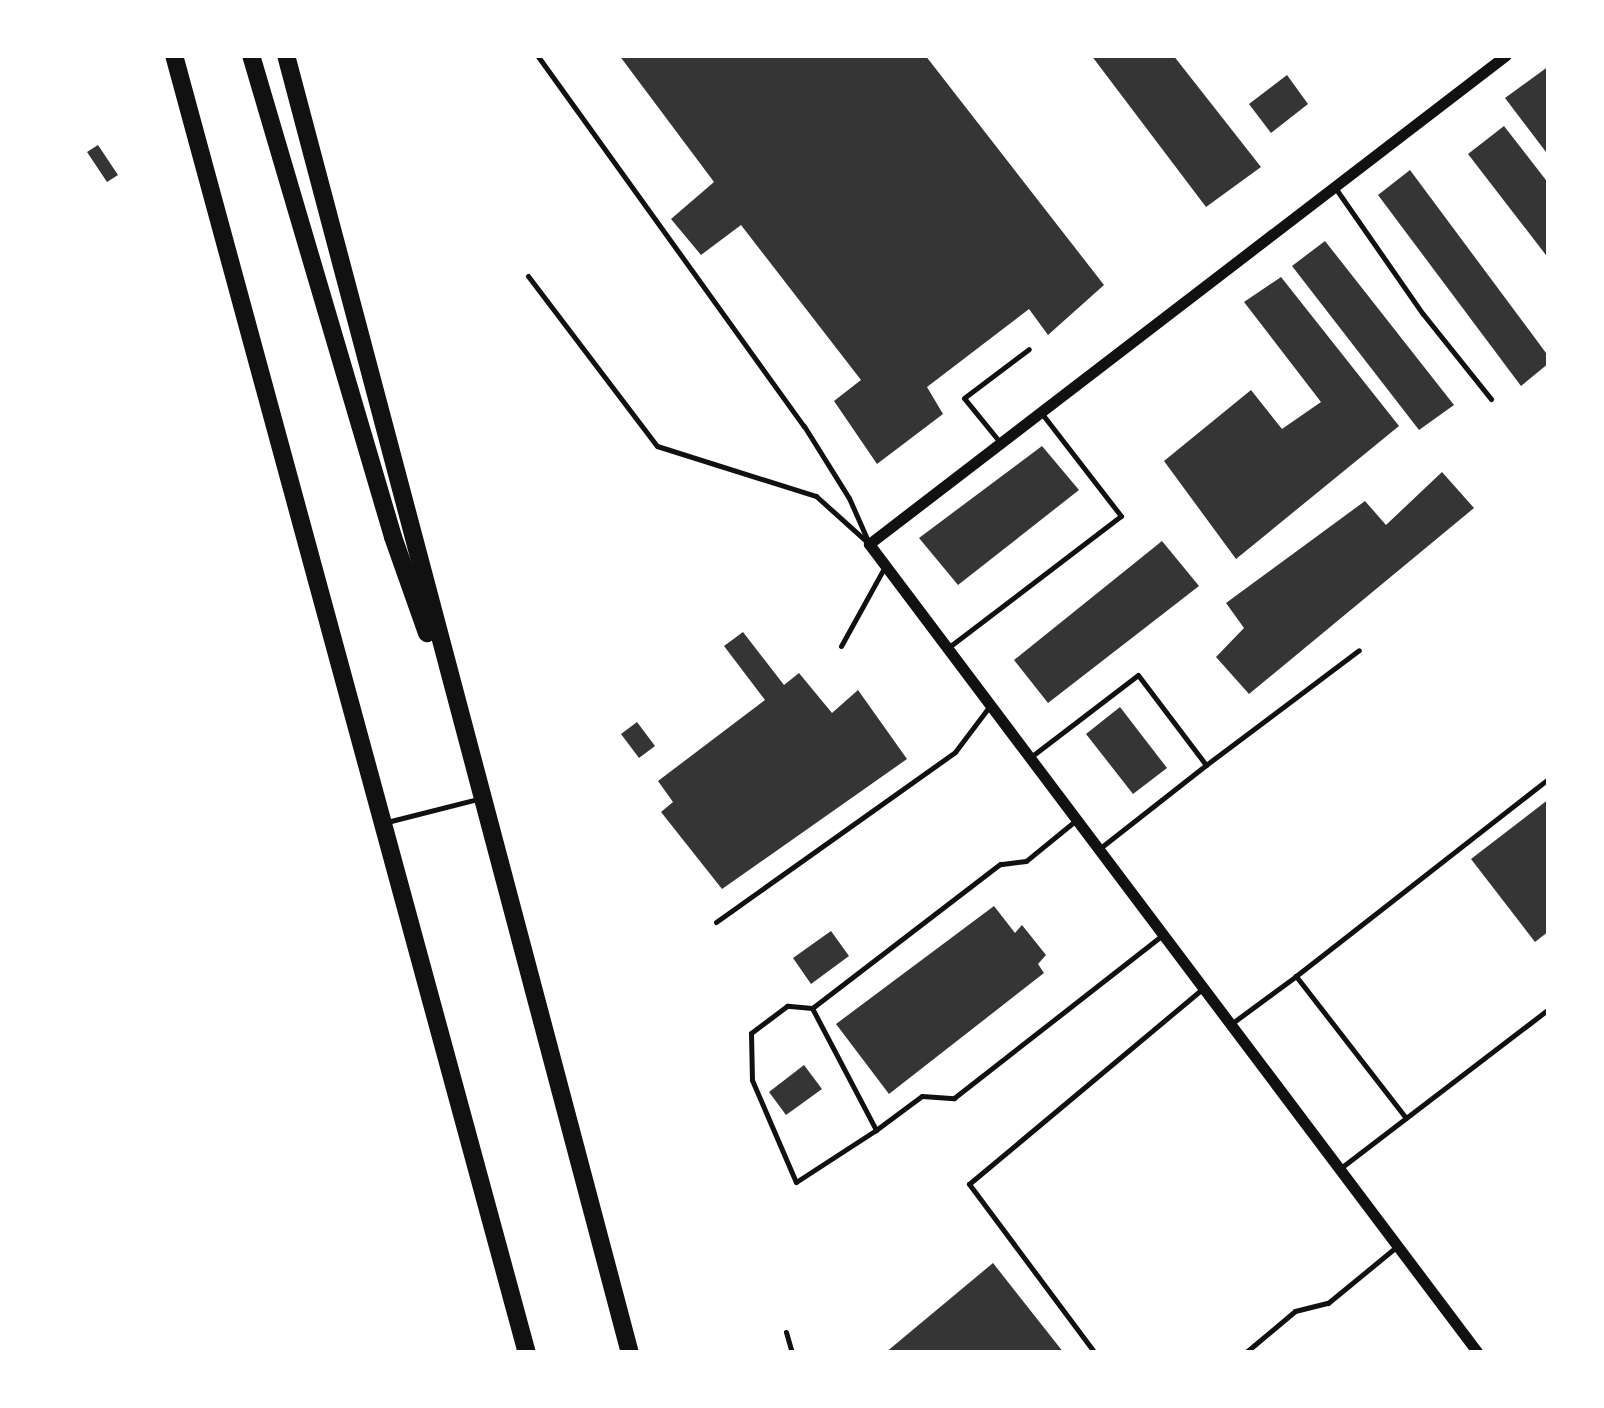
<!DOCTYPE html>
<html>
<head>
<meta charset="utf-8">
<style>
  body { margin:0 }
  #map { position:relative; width:1604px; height:1408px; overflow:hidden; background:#fff; font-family:Barlow,sans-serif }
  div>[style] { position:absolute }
  .building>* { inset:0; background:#353535 }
  .service>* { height:5px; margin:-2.5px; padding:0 2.5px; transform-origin:2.5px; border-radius:2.5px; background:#111 }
  .tertiary>* { height:11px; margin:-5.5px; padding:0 5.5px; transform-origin:5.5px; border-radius:5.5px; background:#111 }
  .motorway>* { height:18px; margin:-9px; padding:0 9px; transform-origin:9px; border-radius:9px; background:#111 }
  span { translate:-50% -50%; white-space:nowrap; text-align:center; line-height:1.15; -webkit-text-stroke:10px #fff; paint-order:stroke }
  .frame { position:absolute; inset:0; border:58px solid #fff; pointer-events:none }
</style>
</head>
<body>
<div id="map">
  <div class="building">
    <i style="clip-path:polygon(619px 55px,925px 55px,1104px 285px,1048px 335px,1029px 309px,927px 387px,943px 414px,877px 464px,834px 401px,861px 380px,741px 225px,701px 255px,671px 219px,714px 182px)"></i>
    <i style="clip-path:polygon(1091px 55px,1173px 55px,1261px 167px,1206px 207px)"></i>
    <i style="clip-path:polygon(1549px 66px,1549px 156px,1505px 98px)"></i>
    <i style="clip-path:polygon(1287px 75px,1308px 104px,1271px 133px,1249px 104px)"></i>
    <i style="clip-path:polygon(1504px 126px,1549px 184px,1549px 259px,1468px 154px)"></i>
    <i style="clip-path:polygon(98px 145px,118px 175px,107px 182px,87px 152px)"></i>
    <i style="clip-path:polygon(1410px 170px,1549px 357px,1549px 363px,1521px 386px,1378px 195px)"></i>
    <i style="clip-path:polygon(1325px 241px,1454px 405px,1419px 430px,1292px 266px)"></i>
    <i style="clip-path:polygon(1281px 277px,1399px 426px,1236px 559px,1164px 461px,1251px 390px,1282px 429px,1321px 402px,1244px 302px)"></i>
    <i style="clip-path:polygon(1042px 446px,1079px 490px,958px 585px,919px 538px)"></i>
    <i style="clip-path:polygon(1442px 472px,1474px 508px,1249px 694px,1216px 657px,1244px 628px,1226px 603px,1365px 501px,1386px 525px)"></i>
    <i style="clip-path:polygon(1162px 541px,1199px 586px,1048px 703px,1014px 660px)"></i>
    <i style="clip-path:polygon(743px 632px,784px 685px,799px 673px,832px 713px,858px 690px,907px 759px,722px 889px,661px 812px,673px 802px,658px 781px,765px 700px,724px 646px)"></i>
    <i style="clip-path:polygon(1120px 707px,1167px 768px,1133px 794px,1086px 734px)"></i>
    <i style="clip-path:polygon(637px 722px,655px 746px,639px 758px,621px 734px)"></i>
    <i style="clip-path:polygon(1549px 799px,1549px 931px,1535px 942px,1471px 859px)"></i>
    <i style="clip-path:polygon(994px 906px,1015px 933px,1022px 925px,1046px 955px,1038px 964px,1044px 973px,889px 1094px,836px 1024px)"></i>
    <i style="clip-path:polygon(831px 931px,849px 956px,811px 984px,793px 958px)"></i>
    <i style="clip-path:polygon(804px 1065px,822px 1089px,786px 1115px,769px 1092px)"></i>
    <i style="clip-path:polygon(993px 1263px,1064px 1353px,885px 1353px)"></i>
  </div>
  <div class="service">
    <i style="left:537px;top:55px;width:457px;rotate:54.3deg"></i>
    <i style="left:804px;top:426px;width:85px;rotate:58deg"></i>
    <i style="left:849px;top:498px;width:47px;rotate:66.2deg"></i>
    <i style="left:1336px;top:189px;width:152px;rotate:55.2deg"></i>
    <i style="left:1423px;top:314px;width:109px;rotate:51.3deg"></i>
    <i style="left:528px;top:276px;width:213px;rotate:52.8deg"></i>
    <i style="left:657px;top:446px;width:167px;rotate:17.5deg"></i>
    <i style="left:816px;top:496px;width:69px;rotate:42deg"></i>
    <i style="left:999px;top:441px;width:55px;rotate:-129.1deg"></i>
    <i style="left:964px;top:398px;width:81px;rotate:-37deg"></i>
    <i style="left:841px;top:646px;width:89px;rotate:-61.1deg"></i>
    <i style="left:949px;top:647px;width:216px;rotate:-37.3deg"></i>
    <i style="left:1121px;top:516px;width:128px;rotate:-127.7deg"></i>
    <i style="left:1032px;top:756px;width:133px;rotate:-37.4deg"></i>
    <i style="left:1138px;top:675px;width:113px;rotate:52.9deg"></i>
    <i style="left:1206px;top:765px;width:136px;rotate:141.9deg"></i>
    <i style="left:1206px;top:765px;width:191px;rotate:-36.9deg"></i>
    <i style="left:1075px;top:821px;width:63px;rotate:140.8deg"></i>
    <i style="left:1026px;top:861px;width:26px;rotate:173deg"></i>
    <i style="left:1000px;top:864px;width:237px;rotate:142.5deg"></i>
    <i style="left:812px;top:1008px;width:138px;rotate:62.3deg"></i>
    <i style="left:876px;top:1130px;width:57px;rotate:-36.5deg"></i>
    <i style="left:922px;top:1096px;width:32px;rotate:4deg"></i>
    <i style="left:954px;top:1098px;width:263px;rotate:-38deg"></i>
    <i style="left:387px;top:822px;width:94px;rotate:-14.2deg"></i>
    <i style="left:716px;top:922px;width:293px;rotate:-35.4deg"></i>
    <i style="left:955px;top:752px;width:56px;rotate:-52.9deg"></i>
    <i style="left:812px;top:1008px;width:25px;rotate:-175deg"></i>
    <i style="left:787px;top:1006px;width:45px;rotate:143.1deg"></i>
    <i style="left:751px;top:1033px;width:47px;rotate:88.8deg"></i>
    <i style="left:752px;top:1080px;width:111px;rotate:66.7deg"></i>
    <i style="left:796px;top:1182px;width:95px;rotate:-33deg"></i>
    <i style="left:1231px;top:1024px;width:81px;rotate:-36.4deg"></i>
    <i style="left:1406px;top:1118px;width:180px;rotate:-127.8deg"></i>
    <i style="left:1296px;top:976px;width:321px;rotate:-38deg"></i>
    <i style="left:1342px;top:1167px;width:260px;rotate:-37.4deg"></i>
    <i style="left:786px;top:1332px;width:22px;rotate:74deg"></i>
    <i style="left:1095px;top:1353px;width:211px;rotate:-126.7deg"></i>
    <i style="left:969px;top:1184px;width:302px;rotate:-39.9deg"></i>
    <i style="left:1245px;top:1353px;width:65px;rotate:-40deg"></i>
    <i style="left:1295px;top:1311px;width:34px;rotate:-14deg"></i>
    <i style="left:1328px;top:1303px;width:87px;rotate:-39.4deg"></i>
  </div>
  <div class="tertiary">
    <i style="left:1478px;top:1353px;width:1013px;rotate:-126.97deg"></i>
    <i style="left:869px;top:544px;width:803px;rotate:-37.51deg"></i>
  </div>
  <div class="motorway">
    <i style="left:174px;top:55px;width:1345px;rotate:74.79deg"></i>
    <i style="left:251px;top:55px;width:502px;rotate:73.58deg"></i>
    <i style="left:393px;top:537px;width:102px;rotate:70.5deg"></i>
    <i style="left:286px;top:55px;width:1343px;rotate:75.16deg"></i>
  </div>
  <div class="frame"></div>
</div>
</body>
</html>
